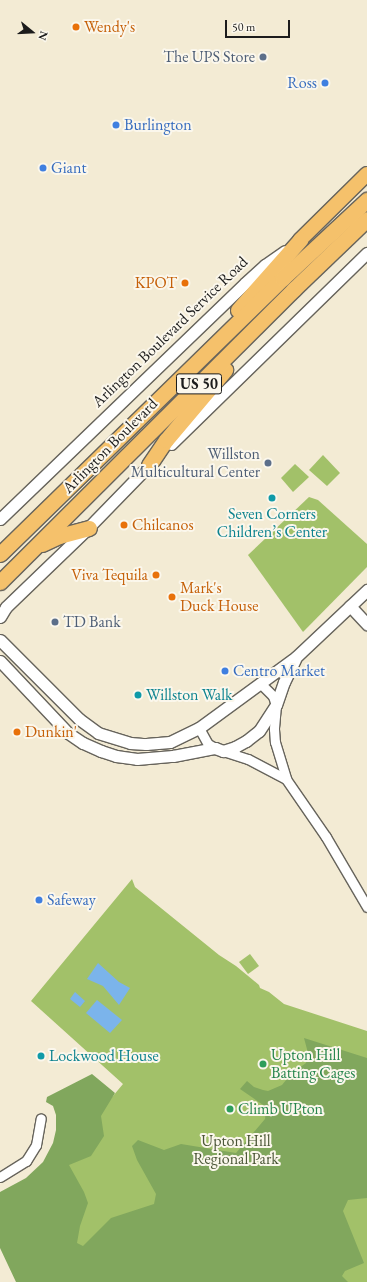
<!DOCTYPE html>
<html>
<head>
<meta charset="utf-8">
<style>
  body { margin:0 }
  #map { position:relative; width:367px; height:1282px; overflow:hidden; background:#f3ebd4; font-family:"EB Garamond",serif }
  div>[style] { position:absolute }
  .green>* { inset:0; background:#a2c169 }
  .forest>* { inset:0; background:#81a75d }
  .water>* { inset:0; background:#7bb4eb }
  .roads { filter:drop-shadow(1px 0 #67645c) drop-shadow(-1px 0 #67645c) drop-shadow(0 1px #67645c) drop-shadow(0 -1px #67645c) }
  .minor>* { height:9px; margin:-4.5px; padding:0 4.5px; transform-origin:4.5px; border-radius:4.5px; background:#fff }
  .tertiary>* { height:11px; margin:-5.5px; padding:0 5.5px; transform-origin:5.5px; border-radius:5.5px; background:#fff }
  .primary>* { height:14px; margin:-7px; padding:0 7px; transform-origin:7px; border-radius:7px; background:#f5c16b }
  .trunk>* { height:15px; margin:-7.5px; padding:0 7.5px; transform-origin:7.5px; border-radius:7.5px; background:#f5c16b }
  .dots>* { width:11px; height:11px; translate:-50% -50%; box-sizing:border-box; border:2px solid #fbf7ec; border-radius:50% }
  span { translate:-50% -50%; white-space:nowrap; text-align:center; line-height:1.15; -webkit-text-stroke:4px #fbf7ec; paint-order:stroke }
  .shield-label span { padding:1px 3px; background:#fbf7ec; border:1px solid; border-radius:3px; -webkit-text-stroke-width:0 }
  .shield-label { font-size:15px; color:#1c1c1c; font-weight:700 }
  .food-label { font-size:16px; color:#c56008 }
  .left { translate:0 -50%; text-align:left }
  .right { translate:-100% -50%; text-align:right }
  .service-label { font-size:16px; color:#4e5e75 }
  .shop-label { font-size:16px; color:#366cbe }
  .street-label { font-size:16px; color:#1c1c1c }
  .culture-label { font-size:16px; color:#0d838f }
  .leisure-label { font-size:16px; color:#27864d }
  .park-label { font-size:16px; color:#4b5637 }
  .north { position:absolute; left:12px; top:12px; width:40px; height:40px; -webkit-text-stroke:3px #fbf7ec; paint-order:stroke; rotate:108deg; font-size:11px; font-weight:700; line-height:16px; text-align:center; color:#1c1c1c }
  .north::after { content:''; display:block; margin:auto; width:14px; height:18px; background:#1c1c1c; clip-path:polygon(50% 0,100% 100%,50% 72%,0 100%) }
  .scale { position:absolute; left:225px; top:20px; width:65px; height:18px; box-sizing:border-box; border:2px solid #1c1c1c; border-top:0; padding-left:5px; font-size:12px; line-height:14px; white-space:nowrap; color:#1c1c1c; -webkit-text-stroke:3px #fbf7ec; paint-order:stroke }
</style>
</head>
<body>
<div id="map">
  <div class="green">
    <i style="clip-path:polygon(323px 455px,340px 473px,327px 486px,309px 470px)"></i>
    <i style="clip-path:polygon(295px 464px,309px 477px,293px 492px,281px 478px)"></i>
    <i style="clip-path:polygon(309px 497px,318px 500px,367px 544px,367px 567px,303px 632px,248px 555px)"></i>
    <i style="clip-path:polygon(132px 879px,135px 887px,219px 955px,236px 966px,259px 985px,260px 988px,269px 992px,284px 1004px,367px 1031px,367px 1282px,20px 1282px,0 1231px,123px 1084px,31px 1001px)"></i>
    <i style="clip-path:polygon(250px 954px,259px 966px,248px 974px,239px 962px)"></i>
  </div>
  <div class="forest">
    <i style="clip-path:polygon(304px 1038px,367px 1058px,367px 1198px,348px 1200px,343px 1211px,364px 1263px,345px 1271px,342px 1276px,348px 1282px,16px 1282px,0 1248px,0 1192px,26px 1178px,43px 1162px,53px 1143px,56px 1130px,56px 1115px,53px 1106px,46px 1102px,47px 1097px,92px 1074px,115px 1093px,101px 1116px,104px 1136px,91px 1156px,69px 1165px,84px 1192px,88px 1203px,80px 1226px,77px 1243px,83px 1246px,111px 1218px,154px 1204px,156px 1194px,137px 1160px,132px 1146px,138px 1140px,164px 1150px,181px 1144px,236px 1153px,265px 1119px,266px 1107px,240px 1089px,247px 1081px,254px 1087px,263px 1090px,268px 1091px,282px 1085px,291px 1074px,306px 1063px,308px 1053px)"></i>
  </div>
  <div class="water">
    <i style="clip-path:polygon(98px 963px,119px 982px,130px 988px,119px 1005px,103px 986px,87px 979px)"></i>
    <i style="clip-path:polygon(75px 992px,85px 1001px,80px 1007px,70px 999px)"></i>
    <i style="clip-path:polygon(97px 1000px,122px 1020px,110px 1033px,86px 1013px)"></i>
  </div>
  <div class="roads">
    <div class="minor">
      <i style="left:261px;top:684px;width:17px;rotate:45deg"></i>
      <i style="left:273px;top:696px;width:9px;rotate:72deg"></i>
      <i style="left:276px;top:705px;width:24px;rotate:95deg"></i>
      <i style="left:274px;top:729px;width:13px;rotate:86deg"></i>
      <i style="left:275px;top:742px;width:39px;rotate:73deg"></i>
      <i style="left:286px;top:779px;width:70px;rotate:55.4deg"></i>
      <i style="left:326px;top:837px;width:81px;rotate:59.6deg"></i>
      <i style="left:199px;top:728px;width:18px;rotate:61deg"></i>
      <i style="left:208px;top:744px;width:8px;rotate:30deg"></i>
      <i style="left:223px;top:751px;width:26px;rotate:18deg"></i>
      <i style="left:248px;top:759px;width:43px;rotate:27.8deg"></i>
      <i style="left:0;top:1177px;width:31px;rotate:-32deg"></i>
      <i style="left:26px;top:1161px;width:19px;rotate:-58deg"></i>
      <i style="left:36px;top:1145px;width:27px;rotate:-80deg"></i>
    </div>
    <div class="tertiary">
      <i style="left:171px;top:444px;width:274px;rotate:-44.3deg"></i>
      <i style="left:0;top:519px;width:340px;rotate:-43.9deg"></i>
      <i style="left:245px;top:283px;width:27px;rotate:-42deg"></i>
      <i style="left:265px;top:265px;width:24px;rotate:-35deg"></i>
      <i style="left:350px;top:606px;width:25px;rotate:47deg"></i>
      <i style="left:0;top:617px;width:12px;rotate:-59deg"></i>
      <i style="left:6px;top:607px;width:110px;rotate:-43.9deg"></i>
      <i style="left:85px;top:531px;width:99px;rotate:-45.8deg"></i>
      <i style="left:0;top:640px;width:112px;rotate:45deg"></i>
      <i style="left:79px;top:719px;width:24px;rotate:36deg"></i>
      <i style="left:98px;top:733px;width:34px;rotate:17deg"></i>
      <i style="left:130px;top:743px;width:16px;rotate:4deg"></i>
      <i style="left:146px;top:744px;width:24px;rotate:-5deg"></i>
      <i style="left:170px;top:742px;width:32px;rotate:-26deg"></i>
      <i style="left:199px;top:728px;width:120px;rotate:-36.2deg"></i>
      <i style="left:296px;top:657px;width:98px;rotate:-43.3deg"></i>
      <i style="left:0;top:661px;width:99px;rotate:46.6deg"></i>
      <i style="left:68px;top:733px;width:18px;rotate:34deg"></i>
      <i style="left:83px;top:743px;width:20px;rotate:24deg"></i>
      <i style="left:101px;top:751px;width:16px;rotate:18deg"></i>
      <i style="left:116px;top:756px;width:21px;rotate:8deg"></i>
      <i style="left:137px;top:759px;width:36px;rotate:-5deg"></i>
      <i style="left:173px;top:756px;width:43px;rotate:-10.8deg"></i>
      <i style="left:215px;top:748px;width:9px;rotate:21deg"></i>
      <i style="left:223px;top:751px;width:13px;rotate:-18deg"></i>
      <i style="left:235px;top:747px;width:13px;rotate:-29deg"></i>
      <i style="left:246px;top:741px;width:16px;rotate:-38deg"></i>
      <i style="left:259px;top:731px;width:31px;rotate:-57deg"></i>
      <i style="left:276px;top:705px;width:24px;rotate:-71deg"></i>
      <i style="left:284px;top:682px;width:25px;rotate:-64deg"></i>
    </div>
    <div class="primary">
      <i style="left:300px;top:240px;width:94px;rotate:-44.6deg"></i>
    </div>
    <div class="trunk">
      <i style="left:238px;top:310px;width:94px;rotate:-48.5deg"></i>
      <i style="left:149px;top:465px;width:30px;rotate:-56deg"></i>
      <i style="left:166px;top:440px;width:92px;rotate:-49.9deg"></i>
      <i style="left:42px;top:544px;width:19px;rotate:-25deg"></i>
      <i style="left:59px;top:536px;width:31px;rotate:-15deg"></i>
      <i style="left:0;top:554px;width:395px;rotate:-44.3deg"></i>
      <i style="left:283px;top:278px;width:115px;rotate:-42.9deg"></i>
      <i style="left:0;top:582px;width:415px;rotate:-44.9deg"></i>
      <i style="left:294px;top:289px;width:101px;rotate:-43.8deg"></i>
    </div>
  </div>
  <div class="dots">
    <i style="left:76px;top:27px;background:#e8710a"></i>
    <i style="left:263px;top:57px;background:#5c6f8a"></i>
    <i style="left:325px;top:83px;background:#3f7fe0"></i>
    <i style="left:116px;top:125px;background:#3f7fe0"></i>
    <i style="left:43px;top:168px;background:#3f7fe0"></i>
    <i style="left:185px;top:283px;background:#e8710a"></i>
    <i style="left:268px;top:463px;background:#5c6f8a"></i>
    <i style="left:272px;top:498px;background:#0f9aa8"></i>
    <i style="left:124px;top:525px;background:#e8710a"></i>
    <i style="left:156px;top:575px;background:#e8710a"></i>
    <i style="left:172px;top:597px;background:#e8710a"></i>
    <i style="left:55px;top:622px;background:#5c6f8a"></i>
    <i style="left:225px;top:671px;background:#3f7fe0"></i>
    <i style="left:138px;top:695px;background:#0f9aa8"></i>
    <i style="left:17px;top:732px;background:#e8710a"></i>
    <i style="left:39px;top:900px;background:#3f7fe0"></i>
    <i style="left:41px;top:1056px;background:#0f9aa8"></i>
    <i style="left:263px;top:1064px;background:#2e9e5b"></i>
    <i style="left:230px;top:1109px;background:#2e9e5b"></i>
  </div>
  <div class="shield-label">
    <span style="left:199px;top:384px">US 50</span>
  </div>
  <div class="food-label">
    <span class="left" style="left:84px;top:27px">Wendy's</span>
    <span class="right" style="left:177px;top:283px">KPOT</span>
    <span class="left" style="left:132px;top:525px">Chilcanos</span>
    <span class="right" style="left:148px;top:575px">Viva Tequila</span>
    <span class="left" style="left:180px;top:597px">Mark's<br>Duck House</span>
    <span class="left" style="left:25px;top:732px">Dunkin'</span>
  </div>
  <div class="service-label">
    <span class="right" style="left:255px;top:57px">The UPS Store</span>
    <span class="right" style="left:260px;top:463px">Willston<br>Multicultural Center</span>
    <span class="left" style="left:63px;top:622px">TD Bank</span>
  </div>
  <div class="shop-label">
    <span class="right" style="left:317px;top:83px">Ross</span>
    <span class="left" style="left:124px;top:125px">Burlington</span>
    <span class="left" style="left:51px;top:168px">Giant</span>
    <span class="left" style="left:233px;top:671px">Centro Market</span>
    <span class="left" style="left:47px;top:900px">Safeway</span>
  </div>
  <div class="street-label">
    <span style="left:170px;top:332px;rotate:-44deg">Arlington Boulevard Service Road</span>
    <span style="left:110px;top:446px;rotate:-45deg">Arlington Boulevard</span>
  </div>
  <div class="culture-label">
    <span style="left:272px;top:523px">Seven Corners<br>Children’s Center</span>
    <span class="left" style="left:146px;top:695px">Willston Walk</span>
    <span class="left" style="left:49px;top:1056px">Lockwood House</span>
  </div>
  <div class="leisure-label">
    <span class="left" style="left:271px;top:1064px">Upton Hill<br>Batting Cages</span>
    <span class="left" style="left:238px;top:1109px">Climb UPton</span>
  </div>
  <div class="park-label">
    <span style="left:236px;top:1150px">Upton Hill<br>Regional Park</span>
  </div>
  <div class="north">N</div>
  <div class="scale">50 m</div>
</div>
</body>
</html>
